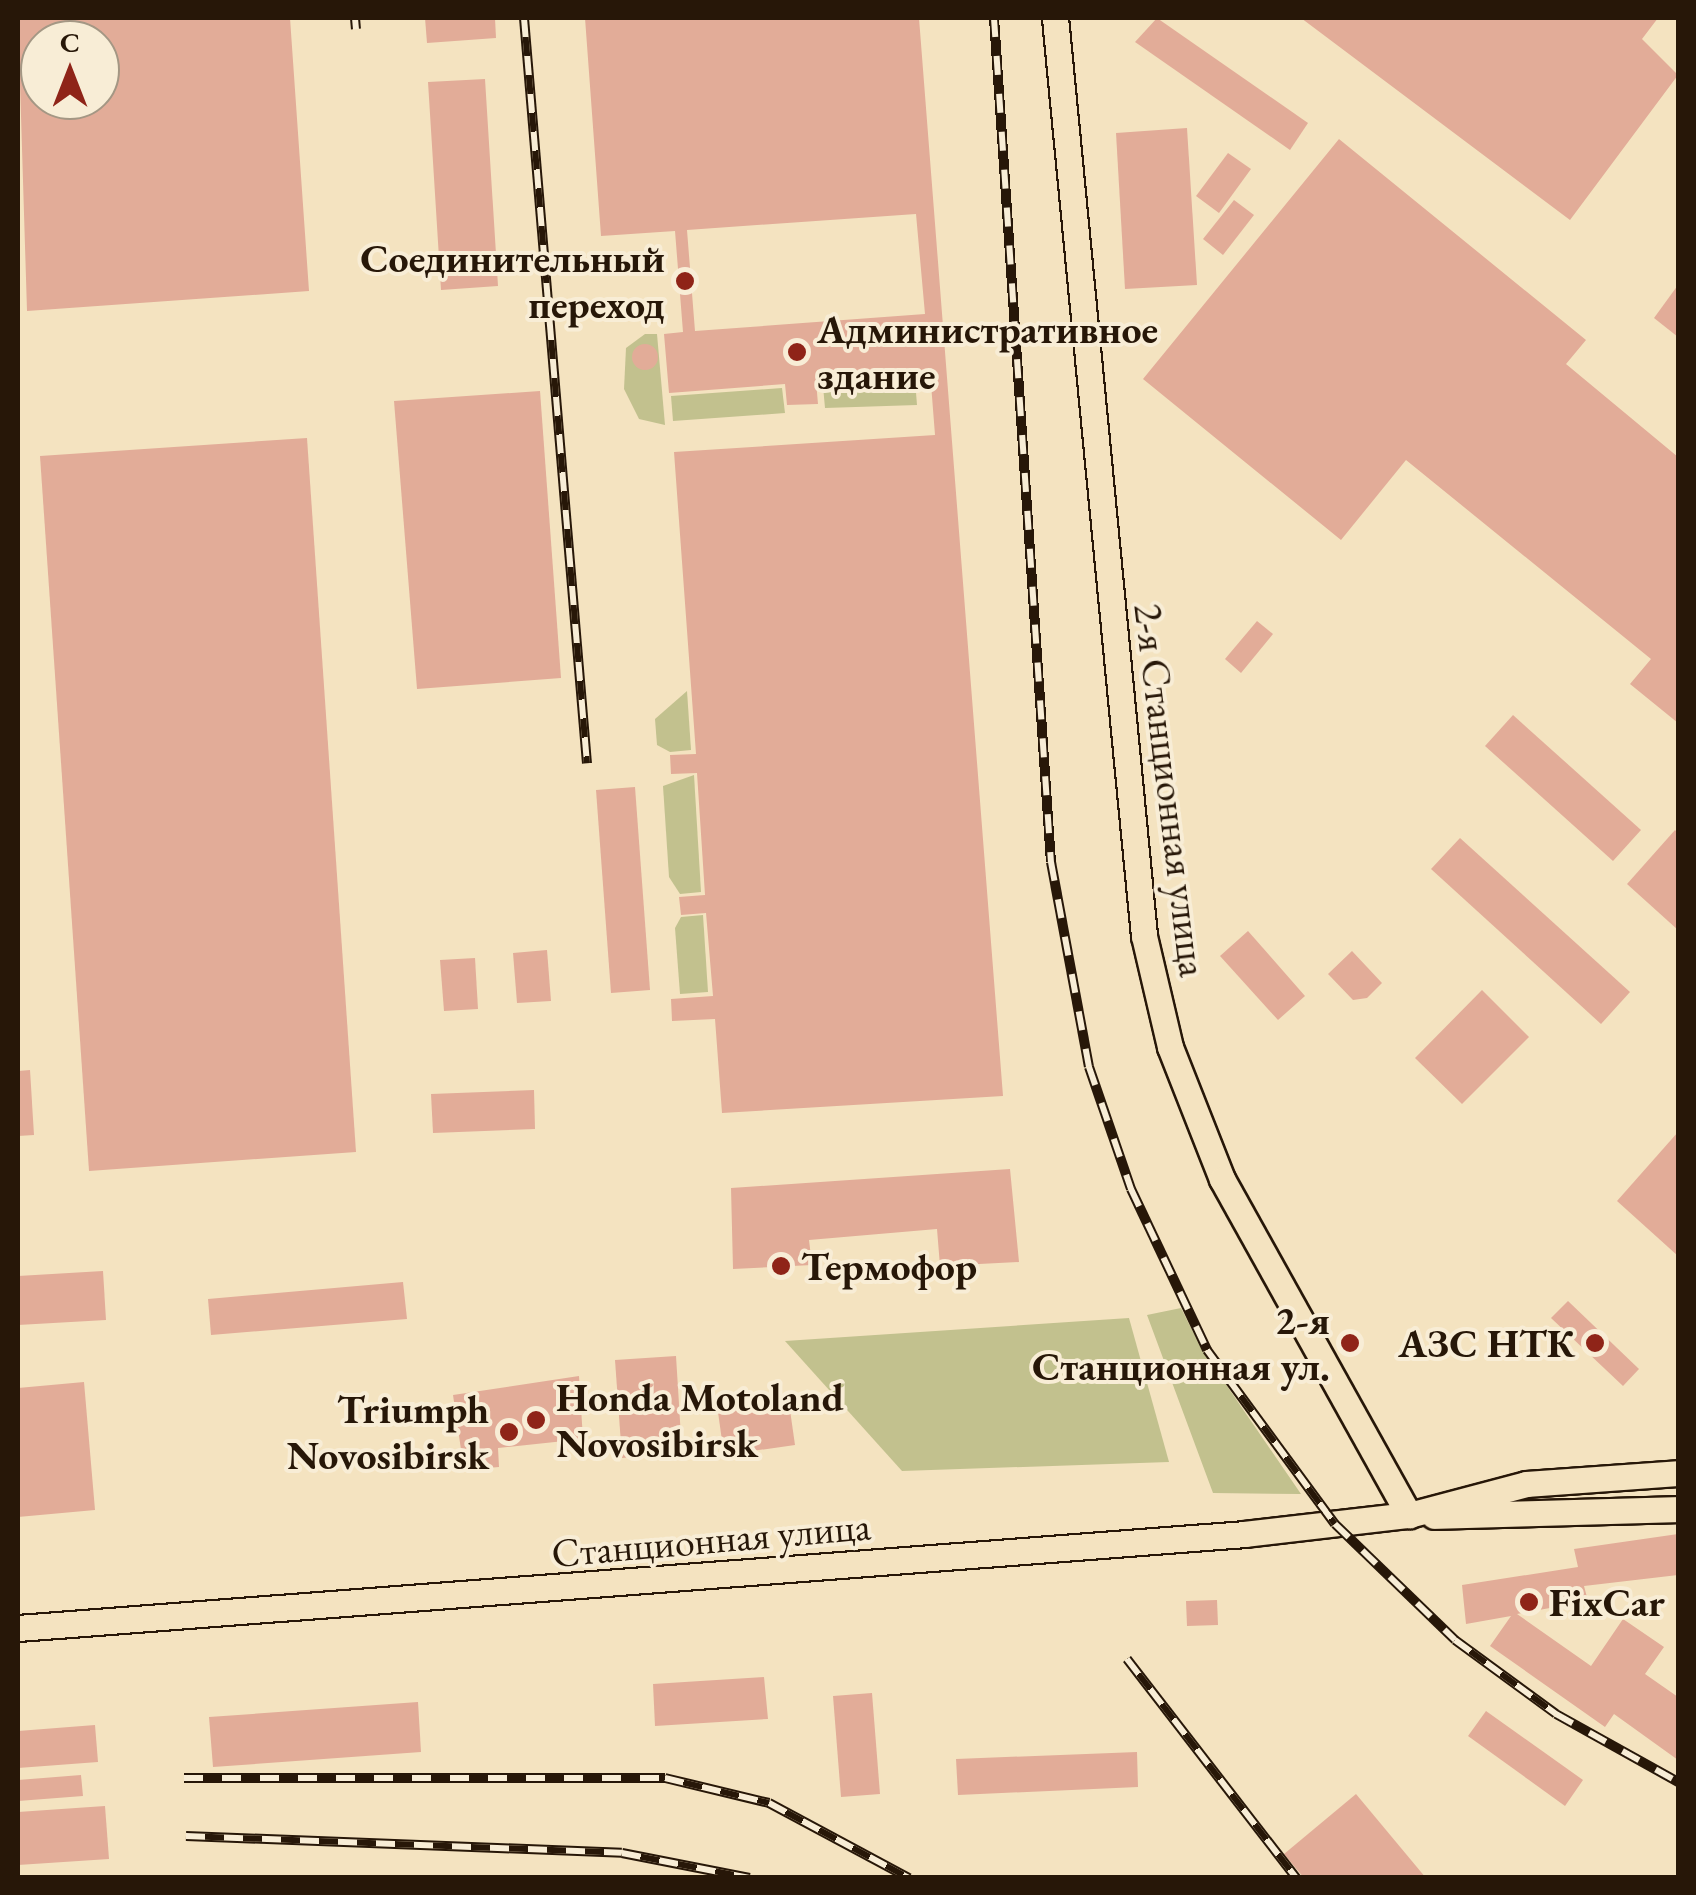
<!DOCTYPE html>
<html>
<head>
<meta charset="utf-8">
<style>
  body { margin:0 }
  #map { position:relative; width:1696px; height:1895px; overflow:hidden; background:#f4e3c0; font-family:"EB Garamond",serif }
  div>[style] { position:absolute }
  .green>* { inset:0; background:#c2c18e }
  .building>* { inset:0; background:#e2ac98 }
  .round { border-radius:50% }
  .roads { filter:drop-shadow(2px 0 #271708) drop-shadow(-2px 0 #271708) drop-shadow(0 2px #271708) drop-shadow(0 -2px #271708) }
  .major>* { height:25px; margin:-12.5px; padding:0 12.5px; transform-origin:12.5px; border-radius:12.5px; background:#f4e3c0 }
  .rail>* { height:10px; margin-top:-5px; transform-origin:0; background:repeating-linear-gradient(90deg,#f8edd6 0 19px,#271708 0 38px); box-sizing:border-box; border-block:2px solid #271708 }
  .dots>* { width:28px; height:28px; translate:-50% -50%; box-sizing:border-box; border:5px solid #f8edd6; border-radius:50% }
  span { translate:-50% -50%; white-space:nowrap; text-align:center; line-height:1.15; -webkit-text-stroke:8px #f8edd6; paint-order:stroke }
  .poi-label { font-size:40px; color:#271708; font-weight:700 }
  .right { translate:-100% -50%; text-align:right }
  .left { translate:0 -50%; text-align:left }
  .street-label { font-size:40px; color:#271708 }
  .frame { position:absolute; inset:0; border:20px solid #271708; pointer-events:none }
  .north { position:absolute; left:20px; top:20px; width:100px; height:100px; box-sizing:border-box; background:#f8edd6; border:2px solid #a49784; border-radius:50%; rotate:0deg; font-size:28px; font-weight:700; line-height:40px; text-align:center; color:#271708 }
  .north::after { content:''; display:block; margin:auto; width:35px; height:45px; background:#8f2418; clip-path:polygon(50% 0,100% 100%,50% 72%,0 100%) }
</style>
</head>
<body>
<div id="map">
  <div class="green">
    <i style="clip-path:polygon(645px 334px,657px 334px,665px 425px,639px 419px,624px 389px,626px 348px)"></i>
    <i style="clip-path:polygon(915px 380px,917px 405px,825px 408px,823px 386px)"></i>
    <i style="clip-path:polygon(782px 388px,785px 413px,673px 421px,671px 396px)"></i>
    <i style="clip-path:polygon(687px 691px,691px 750px,670px 752px,657px 745px,655px 719px)"></i>
    <i style="clip-path:polygon(694px 775px,701px 892px,680px 894px,669px 877px,663px 786px)"></i>
    <i style="clip-path:polygon(703px 915px,708px 992px,680px 994px,675px 928px,681px 917px)"></i>
    <i style="clip-path:polygon(1181px 1308px,1201px 1348px,1301px 1494px,1213px 1493px,1147px 1315px)"></i>
    <i style="clip-path:polygon(1129px 1318px,1169px 1462px,902px 1471px,785px 1341px)"></i>
  </div>
  <div class="building">
    <i style="clip-path:polygon(evenodd,18px 18px,290px 18px,309px 291px,27px 311px,18px 18px,40px 40px,100px 40px,100px 100px,40px 100px,40px 40px)"></i>
    <i style="clip-path:polygon(425px 18px,495px 18px,496px 38px,427px 43px)"></i>
    <i style="clip-path:polygon(evenodd,585px 18px,919px 18px,1003px 1096px,722px 1113px,715px 1019px,672px 1021px,671px 999px,713px 996px,706px 913px,681px 915px,679px 897px,705px 895px,697px 773px,671px 774px,670px 755px,696px 754px,674px 452px,935px 435px,930px 371px,816px 381px,818px 404px,787px 405px,785px 384px,669px 393px,664px 334px,683px 332px,675px 231px,601px 236px,585px 18px,916px 214px,925px 314px,695px 331px,687px 230px,916px 214px)"></i>
    <i style="clip-path:polygon(1157px 18px,1308px 123px,1290px 150px,1135px 42px)"></i>
    <i style="clip-path:polygon(1301px 18px,1658px 18px,1642px 39px,1678px 75px,1570px 220px)"></i>
    <i style="clip-path:polygon(485px 79px,498px 286px,441px 290px,428px 82px)"></i>
    <i style="clip-path:polygon(1187px 128px,1197px 285px,1125px 289px,1116px 133px)"></i>
    <i style="clip-path:polygon(1339px 139px,1586px 340px,1566px 364px,1678px 457px,1678px 723px,1630px 684px,1651px 659px,1406px 460px,1341px 540px,1143px 379px)"></i>
    <i style="clip-path:polygon(1228px 153px,1251px 169px,1219px 213px,1196px 196px)"></i>
    <i style="clip-path:polygon(1234px 200px,1254px 215px,1223px 255px,1203px 239px)"></i>
    <i style="clip-path:polygon(1678px 285px,1678px 337px,1654px 318px)"></i>
    <i class="round" style="left:632px;top:344px;width:26px;height:26px"></i>
    <i style="clip-path:polygon(540px 391px,561px 678px,417px 689px,394px 401px)"></i>
    <i style="clip-path:polygon(307px 438px,356px 1152px,89px 1171px,40px 456px)"></i>
    <i style="clip-path:polygon(1257px 621px,1273px 634px,1241px 673px,1225px 659px)"></i>
    <i style="clip-path:polygon(1513px 715px,1641px 830px,1613px 861px,1485px 746px)"></i>
    <i style="clip-path:polygon(635px 787px,650px 990px,611px 993px,596px 790px)"></i>
    <i style="clip-path:polygon(1675px 830px,1678px 833px,1678px 930px,1627px 884px)"></i>
    <i style="clip-path:polygon(1460px 838px,1630px 992px,1601px 1024px,1431px 869px)"></i>
    <i style="clip-path:polygon(1248px 931px,1305px 996px,1278px 1020px,1220px 956px)"></i>
    <i style="clip-path:polygon(547px 950px,551px 1001px,517px 1003px,513px 953px)"></i>
    <i style="clip-path:polygon(1352px 951px,1382px 983px,1367px 998px,1353px 1000px,1328px 974px)"></i>
    <i style="clip-path:polygon(475px 958px,478px 1009px,444px 1011px,440px 960px)"></i>
    <i style="clip-path:polygon(1482px 990px,1529px 1037px,1462px 1104px,1415px 1058px)"></i>
    <i style="clip-path:polygon(30px 1070px,34px 1135px,18px 1136px,18px 1071px)"></i>
    <i style="clip-path:polygon(534px 1090px,535px 1129px,433px 1133px,431px 1094px)"></i>
    <i style="clip-path:polygon(1678px 1132px,1678px 1256px,1617px 1201px)"></i>
    <i style="clip-path:polygon(1010px 1169px,1019px 1262px,940px 1266px,937px 1229px,809px 1240px,812px 1265px,733px 1269px,731px 1188px)"></i>
    <i style="clip-path:polygon(103px 1271px,106px 1320px,18px 1325px,18px 1276px)"></i>
    <i style="clip-path:polygon(403px 1282px,407px 1319px,211px 1335px,208px 1299px)"></i>
    <i style="clip-path:polygon(1568px 1301px,1639px 1369px,1623px 1386px,1551px 1318px)"></i>
    <i style="clip-path:polygon(676px 1356px,682px 1453px,622px 1458px,615px 1360px)"></i>
    <i style="clip-path:polygon(579px 1376px,583px 1439px,498px 1448px,499px 1467px,464px 1470px,453px 1395px)"></i>
    <i style="clip-path:polygon(84px 1382px,95px 1510px,18px 1517px,18px 1388px)"></i>
    <i style="clip-path:polygon(788px 1396px,795px 1445px,724px 1455px,717px 1405px)"></i>
    <i style="clip-path:polygon(1678px 1534px,1678px 1575px,1584px 1586px,1588px 1601px,1517px 1614px,1591px 1666px,1623px 1619px,1664px 1647px,1645px 1674px,1678px 1697px,1678px 1760px,1614px 1714px,1605px 1727px,1490px 1646px,1511px 1616px,1466px 1624px,1462px 1585px,1578px 1567px,1574px 1549px)"></i>
    <i style="clip-path:polygon(1217px 1600px,1218px 1625px,1187px 1626px,1186px 1601px)"></i>
    <i style="clip-path:polygon(764px 1677px,768px 1719px,655px 1726px,653px 1684px)"></i>
    <i style="clip-path:polygon(872px 1693px,880px 1794px,841px 1797px,833px 1696px)"></i>
    <i style="clip-path:polygon(418px 1702px,421px 1752px,213px 1767px,209px 1717px)"></i>
    <i style="clip-path:polygon(1486px 1711px,1583px 1780px,1565px 1806px,1468px 1736px)"></i>
    <i style="clip-path:polygon(95px 1725px,98px 1762px,18px 1768px,18px 1731px)"></i>
    <i style="clip-path:polygon(1137px 1752px,1138px 1787px,958px 1795px,956px 1759px)"></i>
    <i style="clip-path:polygon(81px 1775px,83px 1796px,18px 1801px,18px 1780px)"></i>
    <i style="clip-path:polygon(1356px 1794px,1426px 1878px,1304px 1878px,1284px 1854px)"></i>
    <i style="clip-path:polygon(105px 1806px,109px 1859px,18px 1865px,18px 1812px)"></i>
  </div>
  <div class="roads">
    <div class="major">
      <i style="left:1055px;top:18px;width:922px;rotate:84.46deg"></i>
      <i style="left:1144px;top:936px;width:114px;rotate:76.8deg"></i>
      <i style="left:1170px;top:1047px;width:142px;rotate:68.5deg"></i>
      <i style="left:1222px;top:1179px;width:385px;rotate:60.9deg"></i>
      <i style="left:1434px;top:1516px;width:244px;rotate:-1.6deg"></i>
      <i style="left:18px;top:1628px;width:1230px;rotate:-4.38deg"></i>
      <i style="left:1244px;top:1534px;width:166px;rotate:-6.6deg"></i>
      <i style="left:1409px;top:1515px;width:121px;rotate:-14.8deg"></i>
      <i style="left:1526px;top:1484px;width:152px;rotate:-4.1deg"></i>
    </div>
  </div>
  <div class="rail">
    <i style="left:355px;top:18px;width:11px;rotate:85deg"></i>
    <i style="left:524px;top:18px;width:748px;rotate:85.17deg"></i>
    <i style="left:994px;top:18px;width:846px;rotate:86.14deg"></i>
    <i style="left:1051px;top:862px;width:208px;rotate:79.5deg"></i>
    <i style="left:1089px;top:1067px;width:129px;rotate:71deg"></i>
    <i style="left:1131px;top:1189px;width:178px;rotate:64.7deg"></i>
    <i style="left:1207px;top:1350px;width:216px;rotate:53.7deg"></i>
    <i style="left:1335px;top:1524px;width:167px;rotate:44deg"></i>
    <i style="left:1455px;top:1640px;width:125px;rotate:36.2deg"></i>
    <i style="left:1556px;top:1714px;width:140px;rotate:29.1deg"></i>
    <i style="left:1127px;top:1659px;width:277px;rotate:52.3deg"></i>
    <i style="left:184px;top:1778px;width:481px"></i>
    <i style="left:665px;top:1778px;width:107px;rotate:13.5deg"></i>
    <i style="left:769px;top:1803px;width:159px;rotate:28.2deg"></i>
    <i style="left:186px;top:1836px;width:436px;rotate:2.2deg"></i>
    <i style="left:622px;top:1853px;width:130px;rotate:11.1deg"></i>
  </div>
  <div class="dots">
    <i style="left:685px;top:281px;background:#8f2418"></i>
    <i style="left:797px;top:352px;background:#8f2418"></i>
    <i style="left:781px;top:1266px;background:#8f2418"></i>
    <i style="left:1350px;top:1343px;background:#8f2418"></i>
    <i style="left:1595px;top:1343px;background:#8f2418"></i>
    <i style="left:536px;top:1420px;background:#8f2418"></i>
    <i style="left:509px;top:1432px;background:#8f2418"></i>
    <i style="left:1529px;top:1602px;background:#8f2418"></i>
  </div>
  <div class="poi-label">
    <span class="right" style="left:665px;top:281px">Соединительный<br>переход</span>
    <span class="left" style="left:817px;top:352px">Административное<br>здание</span>
    <span class="left" style="left:801px;top:1266px">Термофор</span>
    <span class="right" style="left:1330px;top:1343px">2-я<br>Станционная ул.</span>
    <span class="right" style="left:1575px;top:1343px">АЗС НТК</span>
    <span class="left" style="left:556px;top:1420px">Honda Motoland<br>Novosibirsk</span>
    <span class="right" style="left:489px;top:1432px">Triumph<br>Novosibirsk</span>
    <span class="left" style="left:1549px;top:1602px">FixCar</span>
  </div>
  <div class="street-label">
    <span style="left:1171px;top:790px;rotate:83deg">2-я Станционная улица</span>
    <span style="left:711px;top:1539px;rotate:-5deg">Станционная улица</span>
  </div>
  <div class="frame"></div>
  <div class="north">С</div>
</div>
</body>
</html>
